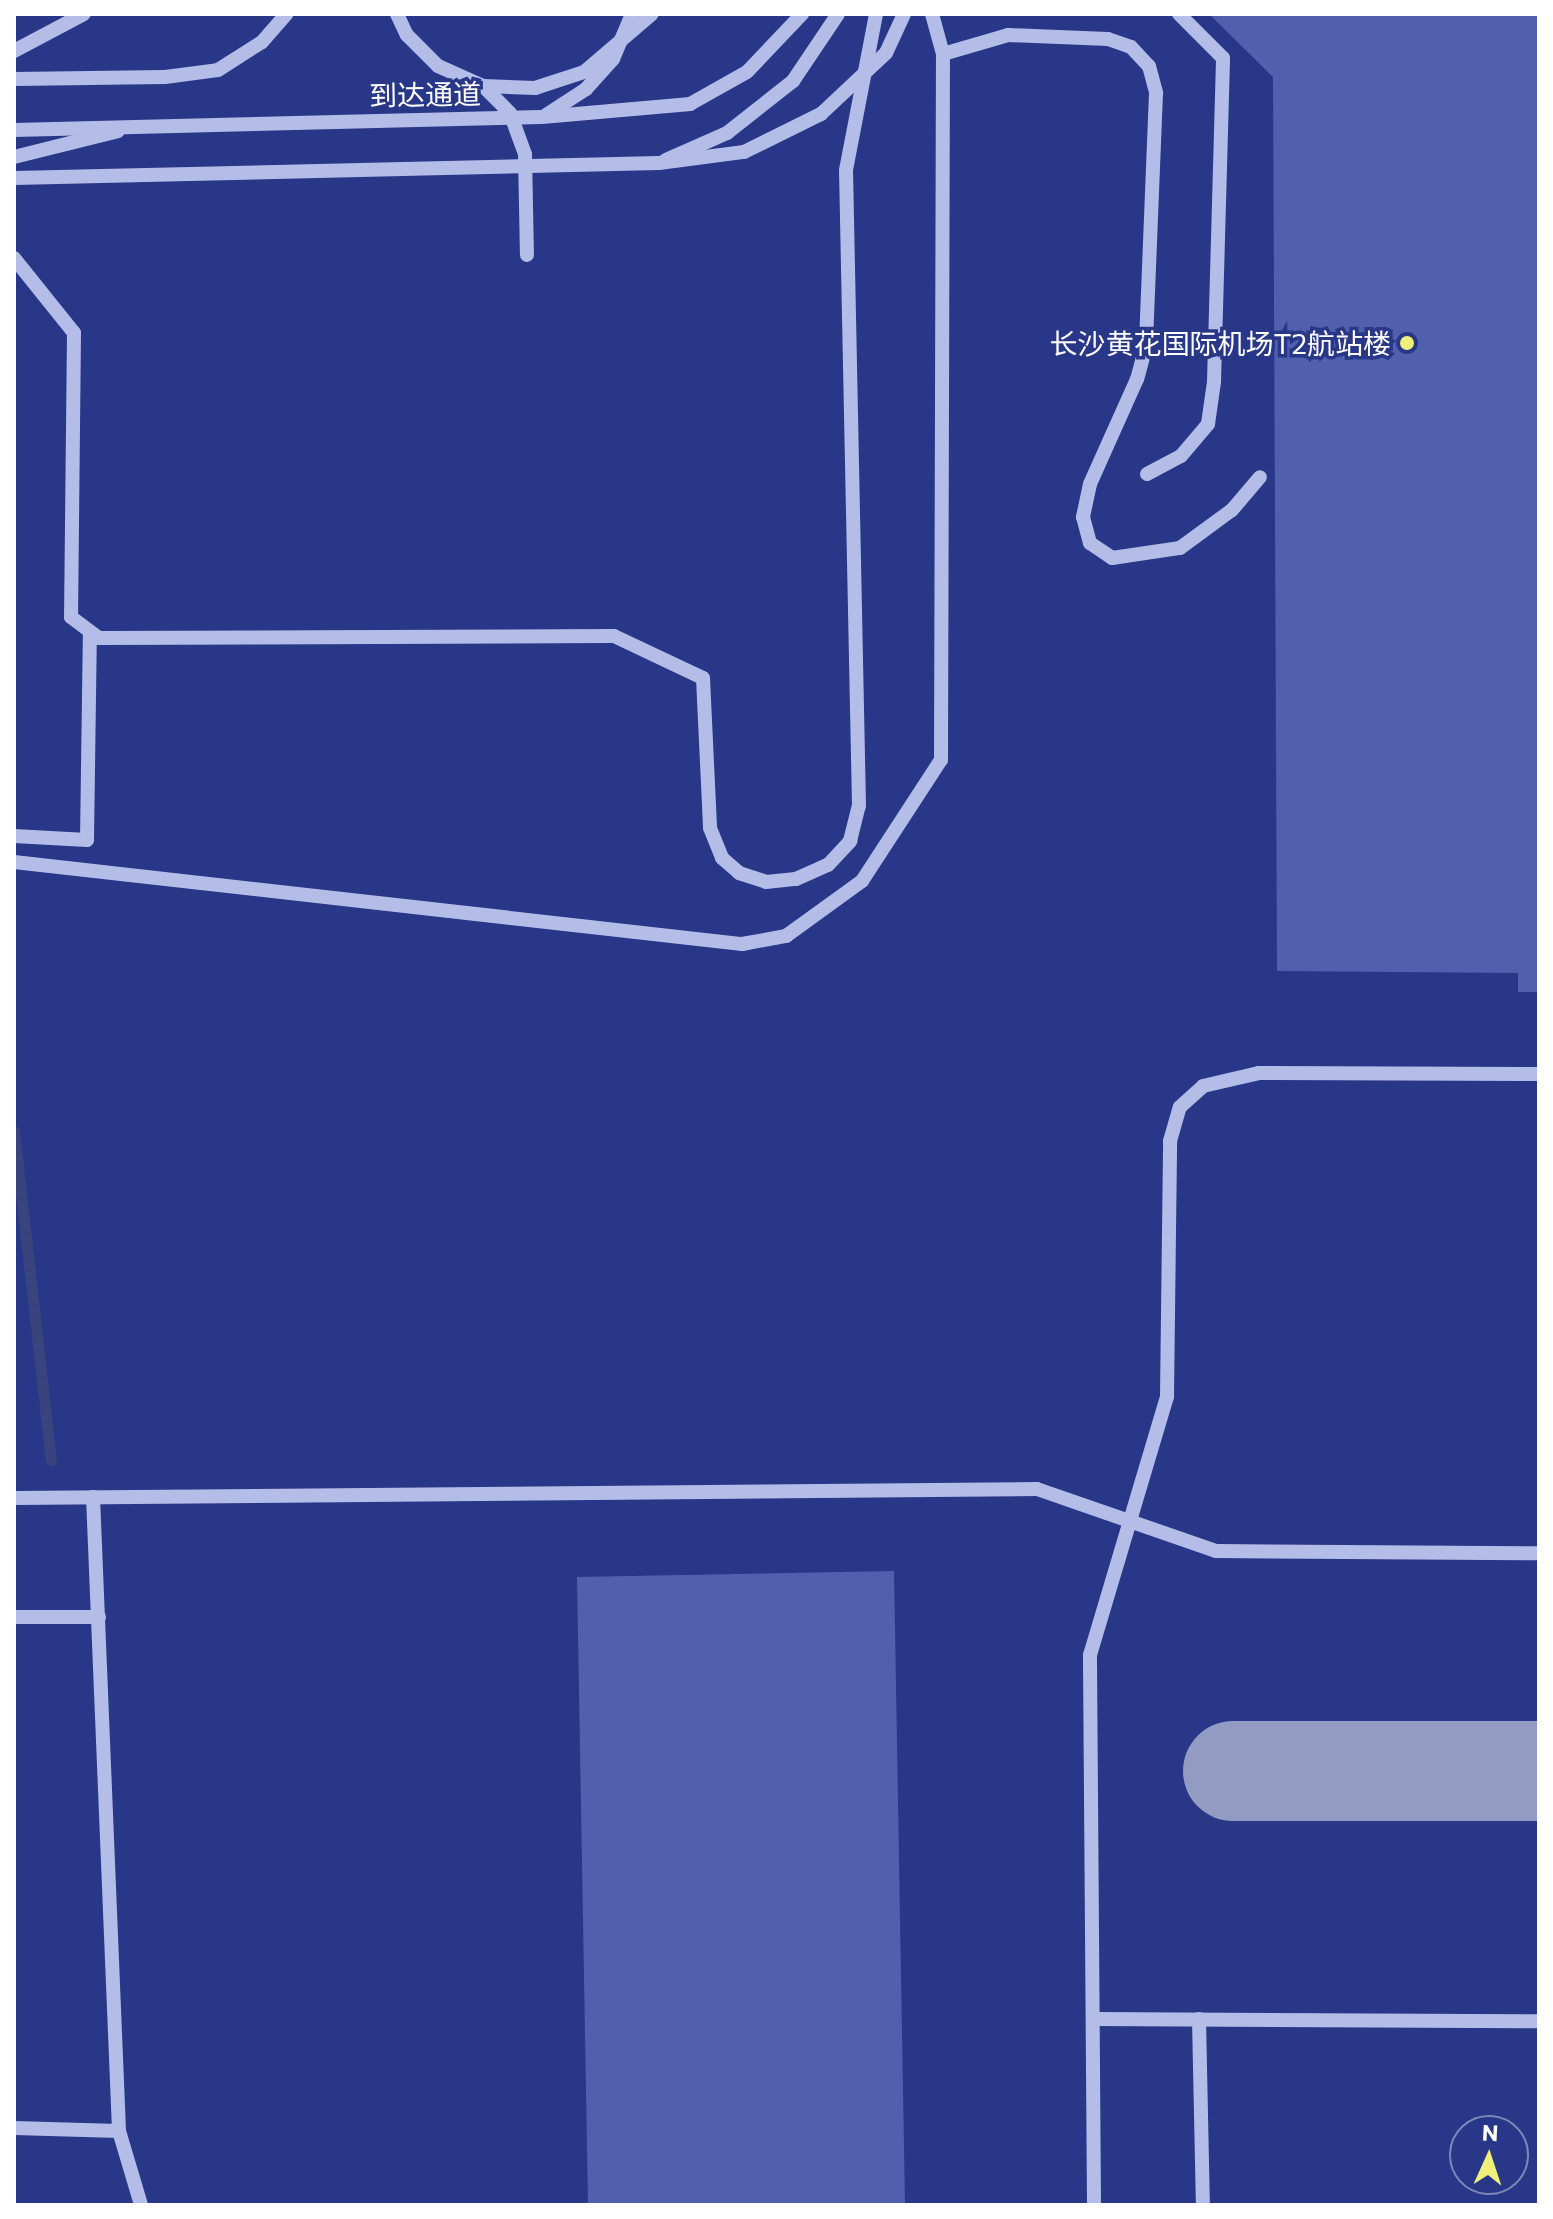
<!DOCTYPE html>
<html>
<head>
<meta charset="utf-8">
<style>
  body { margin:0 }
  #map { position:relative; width:1553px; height:2219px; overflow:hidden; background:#283787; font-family:Commissioner,"Noto Sans SC",sans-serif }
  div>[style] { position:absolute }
  .stream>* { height:11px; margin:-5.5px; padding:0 5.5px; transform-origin:5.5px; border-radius:5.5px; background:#39447f }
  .taxiway>* { height:100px; margin:-50px; padding:0 50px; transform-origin:50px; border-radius:50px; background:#949bc3 }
  .building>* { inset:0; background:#5060ae }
  .minor>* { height:14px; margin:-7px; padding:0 7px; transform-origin:7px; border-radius:7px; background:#b3bde8 }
  .minor-bridge>* { height:14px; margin:-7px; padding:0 7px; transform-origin:7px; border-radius:7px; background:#b3bde8 }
  .dots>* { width:22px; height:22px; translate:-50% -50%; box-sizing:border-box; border:4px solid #283787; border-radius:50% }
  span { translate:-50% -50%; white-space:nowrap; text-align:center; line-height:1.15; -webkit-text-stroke:7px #283787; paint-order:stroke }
  .street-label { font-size:28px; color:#fff }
  .poi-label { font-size:28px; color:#fff }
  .right { translate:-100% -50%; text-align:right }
  .frame { position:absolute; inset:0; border:16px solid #fff; pointer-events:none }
  .north { position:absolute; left:1449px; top:2115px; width:80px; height:80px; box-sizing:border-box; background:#283787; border:2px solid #7e87b7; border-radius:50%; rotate:3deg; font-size:22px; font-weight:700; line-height:32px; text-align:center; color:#fff }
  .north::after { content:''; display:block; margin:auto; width:28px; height:36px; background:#f0ef79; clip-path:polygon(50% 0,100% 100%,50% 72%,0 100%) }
</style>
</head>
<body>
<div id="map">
  <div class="stream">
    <i style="left:14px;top:1131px;width:331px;rotate:83.6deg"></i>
  </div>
  <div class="taxiway">
    <i style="left:1233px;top:1771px;width:306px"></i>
  </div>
  <div class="building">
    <i style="clip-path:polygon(1209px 14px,1539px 14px,1539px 992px,1518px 992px,1518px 973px,1277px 971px,1273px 77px)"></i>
    <i style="clip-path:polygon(894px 1571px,905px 2205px,588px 2205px,577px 1577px)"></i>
  </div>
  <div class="minor">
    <i style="left:397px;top:14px;width:23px;rotate:65deg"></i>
    <i style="left:407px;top:35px;width:44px;rotate:45deg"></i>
    <i style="left:438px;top:66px;width:49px;rotate:24deg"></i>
    <i style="left:483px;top:86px;width:52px;rotate:2.2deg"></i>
    <i style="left:535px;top:88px;width:52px;rotate:-18.1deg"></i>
    <i style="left:584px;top:72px;width:89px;rotate:-40.5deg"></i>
    <i style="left:14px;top:51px;width:79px;rotate:-27.9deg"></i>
    <i style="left:943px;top:54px;width:68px;rotate:-16.3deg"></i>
    <i style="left:1008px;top:35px;width:100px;rotate:2.3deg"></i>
    <i style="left:1108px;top:39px;width:24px;rotate:19deg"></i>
    <i style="left:1131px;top:47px;width:26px;rotate:47deg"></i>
    <i style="left:1149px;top:66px;width:28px;rotate:75deg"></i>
    <i style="left:1156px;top:93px;width:253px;rotate:92.3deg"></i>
    <i style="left:1146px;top:346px;width:34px;rotate:105deg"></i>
    <i style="left:1137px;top:379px;width:115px;rotate:114.1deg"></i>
    <i style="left:1090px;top:484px;width:34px;rotate:102deg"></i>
    <i style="left:1083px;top:517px;width:27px;rotate:75deg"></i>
    <i style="left:1090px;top:543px;width:27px;rotate:34deg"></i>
    <i style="left:1112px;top:558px;width:69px;rotate:-8.4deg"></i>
    <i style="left:1180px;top:548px;width:64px;rotate:-36.2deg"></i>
    <i style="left:1232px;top:510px;width:43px;rotate:-49.7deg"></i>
    <i style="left:14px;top:79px;width:151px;rotate:-0.8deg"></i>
    <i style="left:165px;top:77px;width:53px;rotate:-7.5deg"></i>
    <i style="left:218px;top:70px;width:52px;rotate:-32.5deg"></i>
    <i style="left:262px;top:42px;width:37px;rotate:-49deg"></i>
    <i style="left:483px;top:86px;width:38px;rotate:45deg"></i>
    <i style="left:510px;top:113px;width:44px;rotate:69.9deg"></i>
    <i style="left:525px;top:154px;width:101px;rotate:88.9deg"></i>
    <i style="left:14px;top:157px;width:107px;rotate:-14deg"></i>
    <i style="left:666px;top:160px;width:67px;rotate:-23.9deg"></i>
    <i style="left:727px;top:133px;width:84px;rotate:-38.2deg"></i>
    <i style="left:793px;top:81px;width:81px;rotate:-56.1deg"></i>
    <i style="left:14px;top:258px;width:96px;rotate:51.3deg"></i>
    <i style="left:74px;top:333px;width:284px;rotate:90.6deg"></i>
    <i style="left:71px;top:617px;width:35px;rotate:37deg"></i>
    <i style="left:99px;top:638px;width:515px;rotate:-0.22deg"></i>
    <i style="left:614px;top:636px;width:98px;rotate:25.3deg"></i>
    <i style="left:703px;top:678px;width:150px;rotate:87.3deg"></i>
    <i style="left:710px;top:828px;width:32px;rotate:68deg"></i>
    <i style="left:722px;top:858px;width:23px;rotate:41deg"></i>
    <i style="left:739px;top:873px;width:28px;rotate:18deg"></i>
    <i style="left:766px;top:882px;width:30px;rotate:-6deg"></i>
    <i style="left:796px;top:879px;width:35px;rotate:-24deg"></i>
    <i style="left:828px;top:865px;width:33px;rotate:-47deg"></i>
    <i style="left:850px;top:841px;width:36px;rotate:-76deg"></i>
    <i style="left:859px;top:806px;width:636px;rotate:-91.17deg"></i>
    <i style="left:846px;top:170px;width:159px;rotate:-79.1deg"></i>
    <i style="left:1147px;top:474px;width:38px;rotate:-28deg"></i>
    <i style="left:1181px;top:456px;width:42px;rotate:-49.8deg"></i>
    <i style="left:1208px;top:424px;width:42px;rotate:-81.9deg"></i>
    <i style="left:1214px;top:382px;width:324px;rotate:-88.4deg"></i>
    <i style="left:1223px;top:58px;width:62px;rotate:-135deg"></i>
    <i style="left:14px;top:836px;width:73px;rotate:3.1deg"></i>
    <i style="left:87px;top:840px;width:208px;rotate:-89.2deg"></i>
    <i style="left:14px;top:862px;width:733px;rotate:6.43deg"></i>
    <i style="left:742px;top:944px;width:45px;rotate:-10.3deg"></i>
    <i style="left:786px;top:936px;width:94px;rotate:-35.9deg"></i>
    <i style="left:862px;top:881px;width:145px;rotate:-56.9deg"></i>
    <i style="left:941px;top:760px;width:706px;rotate:-89.84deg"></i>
    <i style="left:943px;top:54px;width:41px;rotate:-105.4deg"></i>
    <i style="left:93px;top:1497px;width:635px;rotate:87.65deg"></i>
    <i style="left:119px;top:2131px;width:77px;rotate:73.4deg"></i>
    <i style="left:14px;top:1498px;width:1023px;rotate:-0.5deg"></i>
    <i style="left:1037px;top:1489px;width:189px;rotate:19.1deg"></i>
    <i style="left:1216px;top:1551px;width:323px;rotate:0.4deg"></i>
    <i style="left:14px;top:1617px;width:85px"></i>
    <i style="left:1093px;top:2019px;width:446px;rotate:0.3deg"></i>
    <i style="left:1199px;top:2019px;width:186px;rotate:88.8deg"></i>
    <i style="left:14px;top:2128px;width:105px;rotate:1.6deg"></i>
    <i style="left:1094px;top:2205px;width:550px;rotate:-90.42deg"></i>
    <i style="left:1090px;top:1655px;width:270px;rotate:-73.4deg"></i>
    <i style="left:1167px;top:1396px;width:255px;rotate:-89.3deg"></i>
    <i style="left:1170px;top:1141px;width:35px;rotate:-74deg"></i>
    <i style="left:1180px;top:1107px;width:31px;rotate:-42deg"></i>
    <i style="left:1203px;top:1086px;width:57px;rotate:-13.1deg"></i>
    <i style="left:1259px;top:1073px;width:280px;rotate:0.2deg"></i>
  </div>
  <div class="minor-bridge">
    <i style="left:546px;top:115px;width:48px;rotate:-33deg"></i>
    <i style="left:586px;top:89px;width:40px;rotate:-48deg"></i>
    <i style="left:613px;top:59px;width:49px;rotate:-67.1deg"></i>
    <i style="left:14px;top:130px;width:528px;rotate:-1.41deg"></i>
    <i style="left:542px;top:117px;width:149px;rotate:-5deg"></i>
    <i style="left:690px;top:104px;width:65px;rotate:-29.3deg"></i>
    <i style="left:747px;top:72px;width:80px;rotate:-46.5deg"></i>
    <i style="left:14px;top:178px;width:645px;rotate:-1.33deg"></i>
    <i style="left:659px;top:163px;width:86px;rotate:-7.4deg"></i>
    <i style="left:744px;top:152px;width:86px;rotate:-26.3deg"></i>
    <i style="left:821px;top:114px;width:89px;rotate:-43.2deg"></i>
    <i style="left:886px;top:53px;width:43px;rotate:-65.2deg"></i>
  </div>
  <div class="dots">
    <i style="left:1407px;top:343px;background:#f0ef79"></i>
  </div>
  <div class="street-label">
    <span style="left:425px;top:94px;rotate:-1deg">到达通道</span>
  </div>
  <div class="poi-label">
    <span class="right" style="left:1391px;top:343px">长沙黄花国际机场T2航站楼</span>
  </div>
  <div class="frame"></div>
  <div class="north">N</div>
</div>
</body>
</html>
